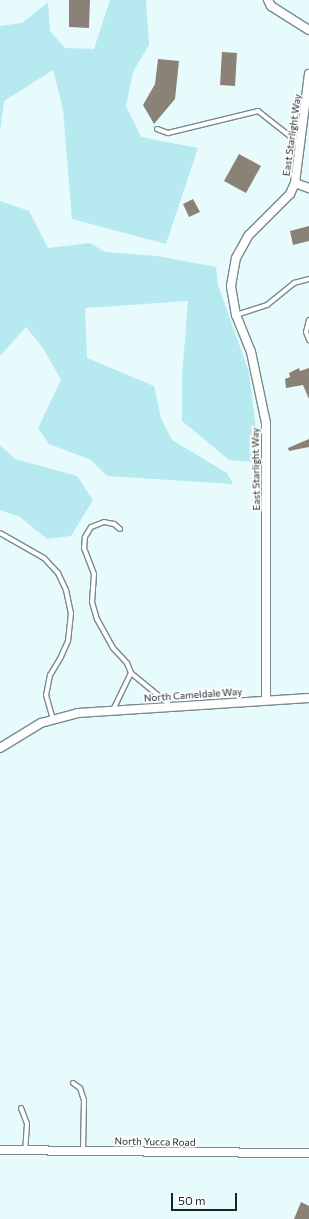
<!DOCTYPE html>
<html>
<head>
<meta charset="utf-8">
<style>
  body { margin:0 }
  #map { position:relative; width:309px; height:1219px; overflow:hidden; background:#e7fafc; font-family:Commissioner,sans-serif }
  div>[style] { position:absolute }
  .green>* { inset:0; background:#b6eaf0 }
  .building>* { inset:0; background:#8a8277 }
  .roads { filter:drop-shadow(1px 0 #7a8a8c) drop-shadow(-1px 0 #7a8a8c) drop-shadow(0 1px #7a8a8c) drop-shadow(0 -1px #7a8a8c) }
  .lane>* { height:4px; margin:-2px; padding:0 2px; transform-origin:2px; border-radius:2px; background:#fff }
  .street>* { height:8px; margin:-4px; padding:0 4px; transform-origin:4px; border-radius:4px; background:#fff }
  span { translate:-50% -50%; white-space:nowrap; text-align:center; line-height:1.15; -webkit-text-stroke:3.5px #fff; paint-order:stroke }
  .street-label { font-size:10px; color:#1d2425 }
  .scale { position:absolute; left:171px; top:1193px; width:66px; height:18px; box-sizing:border-box; border:2px solid #1d2425; border-top:0; padding-left:5px; font-size:12px; line-height:14px; white-space:nowrap; color:#1d2425; -webkit-text-stroke:3px #fff; paint-order:stroke }
</style>
</head>
<body>
<div id="map">
  <div class="green">
    <i style="clip-path:polygon(110px 0,146px 0,149px 45px,133px 72px,126px 106px,141px 137px,198px 148px,166px 244px,72px 219px,63px 109px,53px 70px,4px 101px,0 132px,0 26px,22px 23px,48px 2px,50px 31px,65px 48px,94px 49px)"></i>
    <i style="clip-path:polygon(0 201px,29px 211px,48px 248px,90px 243px,105px 252px,157px 256px,216px 267px,218px 285px,249px 372px,259px 455px,254px 462px,229px 460px,182px 421px,182px 377px,188px 301px,85px 308px,87px 358px,154px 386px,161px 418px,172px 440px,227px 473px,233px 484px,107px 476px,91px 460px,49px 444px,38px 428px,61px 380px,43px 348px,26px 327px,0 356px)"></i>
    <i style="clip-path:polygon(0 445px,15px 459px,77px 476px,93px 500px,71px 536px,47px 539px,20px 517px,0 510px)"></i>
  </div>
  <div class="building">
    <i style="clip-path:polygon(69px 0,90px 0,89px 28px,69px 27px)"></i>
    <i style="clip-path:polygon(222px 52px,237px 53px,235px 86px,220px 85px)"></i>
    <i style="clip-path:polygon(158px 59px,179px 61px,175px 99px,154px 124px,143px 105px,155px 84px)"></i>
    <i style="clip-path:polygon(239px 154px,261px 166px,246px 193px,224px 181px)"></i>
    <i style="clip-path:polygon(193px 199px,200px 212px,189px 217px,183px 204px)"></i>
    <i style="clip-path:polygon(309px 226px,309px 241px,293px 245px,290px 231px)"></i>
    <i style="clip-path:polygon(299px 368px,300px 371px,309px 368px,309px 399px,303px 385px,286px 388px,285px 379px,290px 377px,289px 373px)"></i>
    <i style="clip-path:polygon(309px 439px,309px 447px,289px 451px,288px 448px)"></i>
    <i style="clip-path:polygon(301px 1202px,309px 1206px,309px 1219px,294px 1219px)"></i>
  </div>
  <div class="roads">
    <div class="lane">
      <i style="left:157px;top:129px;width:12px;rotate:20deg"></i>
      <i style="left:168px;top:133px;width:93px;rotate:-13.7deg"></i>
      <i style="left:258px;top:111px;width:53px;rotate:38.2deg"></i>
      <i style="left:236px;top:315px;width:33px;rotate:-18deg"></i>
      <i style="left:267px;top:305px;width:35px;rotate:-39deg"></i>
      <i style="left:294px;top:283px;width:16px;rotate:-15deg"></i>
      <i style="left:309px;top:320px;width:12px;rotate:104deg"></i>
      <i style="left:306px;top:332px;width:9px;rotate:69deg"></i>
      <i style="left:120px;top:529px;width:8px;rotate:-140deg"></i>
      <i style="left:114px;top:524px;width:10px;rotate:-169deg"></i>
      <i style="left:104px;top:522px;width:14px;rotate:159deg"></i>
      <i style="left:91px;top:527px;width:12px;rotate:121deg"></i>
      <i style="left:85px;top:537px;width:11px;rotate:95deg"></i>
      <i style="left:84px;top:548px;width:28px;rotate:69deg"></i>
      <i style="left:94px;top:574px;width:28px;rotate:94deg"></i>
      <i style="left:92px;top:602px;width:18px;rotate:74deg"></i>
      <i style="left:97px;top:619px;width:33px;rotate:61deg"></i>
      <i style="left:113px;top:648px;width:21px;rotate:47deg"></i>
      <i style="left:127px;top:663px;width:11px;rotate:68deg"></i>
      <i style="left:131px;top:673px;width:52px;rotate:39.5deg"></i>
      <i style="left:0;top:533px;width:51px;rotate:29.6deg"></i>
      <i style="left:44px;top:558px;width:21px;rotate:47deg"></i>
      <i style="left:58px;top:573px;width:19px;rotate:65deg"></i>
      <i style="left:66px;top:590px;width:24px;rotate:78deg"></i>
      <i style="left:71px;top:613px;width:28px;rotate:96deg"></i>
      <i style="left:68px;top:641px;width:17px;rotate:114deg"></i>
      <i style="left:61px;top:657px;width:21px;rotate:121deg"></i>
      <i style="left:50px;top:675px;width:20px;rotate:101deg"></i>
      <i style="left:46px;top:695px;width:26px;rotate:74deg"></i>
      <i style="left:113px;top:710px;width:41px;rotate:-64.1deg"></i>
      <i style="left:73px;top:1083px;width:9px;rotate:36deg"></i>
      <i style="left:80px;top:1088px;width:13px;rotate:72deg"></i>
      <i style="left:84px;top:1100px;width:51px;rotate:91.1deg"></i>
      <i style="left:21px;top:1108px;width:17px;rotate:69deg"></i>
      <i style="left:27px;top:1124px;width:26px;rotate:94deg"></i>
    </div>
    <div class="street">
      <i style="left:268px;top:0;width:7px;rotate:63deg"></i>
      <i style="left:271px;top:6px;width:45px;rotate:32.3deg"></i>
      <i style="left:295px;top:183px;width:15px;rotate:20deg"></i>
      <i style="left:266px;top:700px;width:277px;rotate:-90deg"></i>
      <i style="left:266px;top:423px;width:73px;rotate:-101.9deg"></i>
      <i style="left:251px;top:352px;width:40px;rotate:-112deg"></i>
      <i style="left:236px;top:315px;width:29px;rotate:-100deg"></i>
      <i style="left:231px;top:286px;width:28px;rotate:-80deg"></i>
      <i style="left:236px;top:258px;width:26px;rotate:-61deg"></i>
      <i style="left:249px;top:235px;width:58px;rotate:-45deg"></i>
      <i style="left:290px;top:194px;width:12px;rotate:-66deg"></i>
      <i style="left:295px;top:183px;width:110px;rotate:-82.7deg"></i>
      <i style="left:0;top:748px;width:48px;rotate:-31.4deg"></i>
      <i style="left:41px;top:723px;width:38px;rotate:-15deg"></i>
      <i style="left:78px;top:713px;width:231px;rotate:-3.7deg"></i>
      <i style="left:0;top:1150px;width:309px;rotate:0.6deg"></i>
    </div>
  </div>
  <div class="street-label">
    <span style="left:292px;top:135px;rotate:-82deg">East Starlight Way</span>
    <span style="left:256px;top:469px;rotate:-91deg">East Starlight Way</span>
    <span style="left:193px;top:695px;rotate:-4deg">North Cameldale Way</span>
    <span style="left:155px;top:1142px;rotate:1deg">North Yucca Road</span>
  </div>
  <div class="scale">50 m</div>
</div>
</body>
</html>
